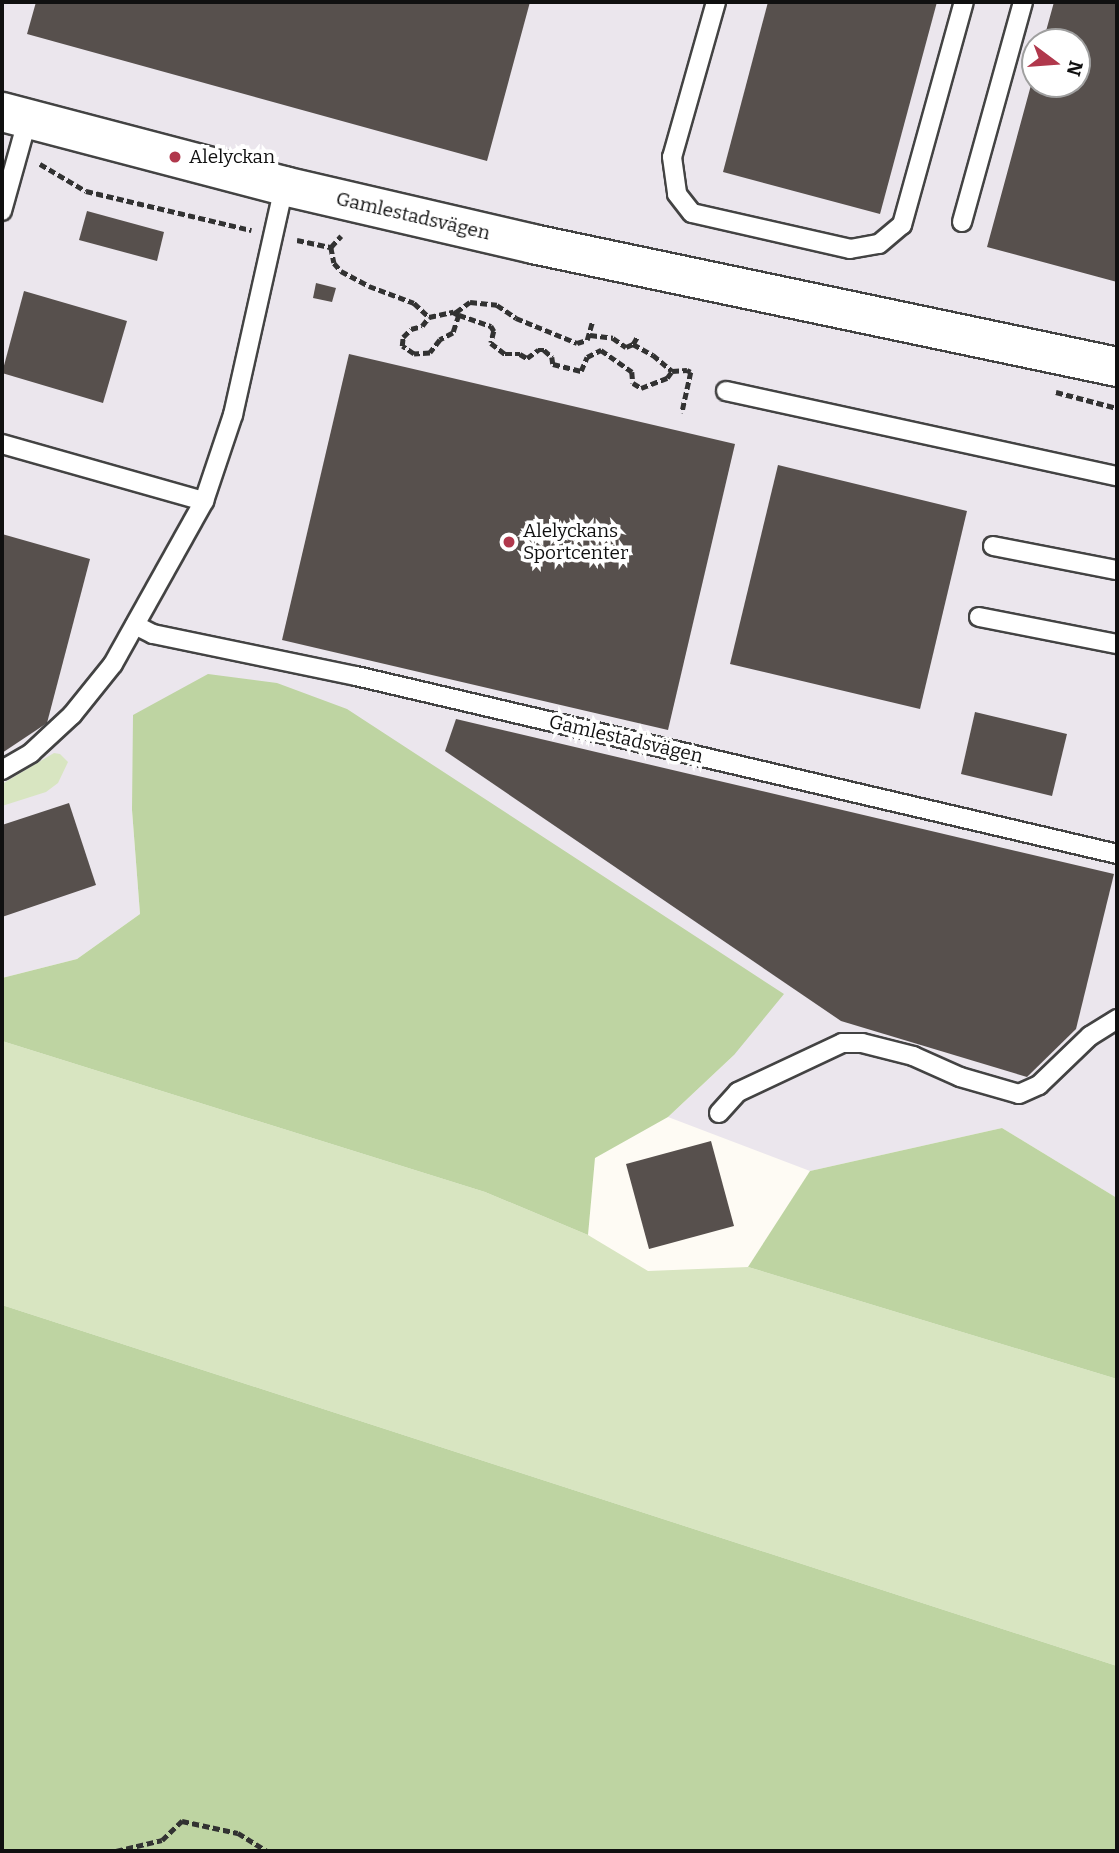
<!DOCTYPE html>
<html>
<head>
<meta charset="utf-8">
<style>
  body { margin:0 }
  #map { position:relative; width:1119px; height:1853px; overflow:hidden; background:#fefbf4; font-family:Bitter,serif }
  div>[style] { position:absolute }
  .industrial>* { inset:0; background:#ebe6ed }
  .green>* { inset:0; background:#d8e5c1 }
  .forest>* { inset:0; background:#bed4a2 }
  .building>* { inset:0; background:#57504d }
  .path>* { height:4.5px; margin-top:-2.25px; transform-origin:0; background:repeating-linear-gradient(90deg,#323232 0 7px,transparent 0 10.5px) }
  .roads { filter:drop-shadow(2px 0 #434343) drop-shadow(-2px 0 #434343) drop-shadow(0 2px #434343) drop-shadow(0 -2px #434343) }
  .service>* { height:18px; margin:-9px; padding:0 9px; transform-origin:9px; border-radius:9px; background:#fff }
  .tertiary>* { height:38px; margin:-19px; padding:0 19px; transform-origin:19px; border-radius:19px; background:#fff }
  .dots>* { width:19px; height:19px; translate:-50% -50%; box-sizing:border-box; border:4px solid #fff; border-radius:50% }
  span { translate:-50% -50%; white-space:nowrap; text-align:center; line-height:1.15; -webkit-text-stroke:7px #fff; paint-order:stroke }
  .poi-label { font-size:19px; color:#101010 }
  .left { translate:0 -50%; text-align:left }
  .street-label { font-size:19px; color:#101010 }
  .frame { position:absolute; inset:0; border:4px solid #101010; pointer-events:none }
  .north { position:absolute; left:1021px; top:28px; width:70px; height:70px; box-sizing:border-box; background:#fff; border:2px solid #9f9f9f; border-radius:50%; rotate:106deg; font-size:19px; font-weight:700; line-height:28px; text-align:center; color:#101010 }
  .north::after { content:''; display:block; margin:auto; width:24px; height:32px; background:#b0384c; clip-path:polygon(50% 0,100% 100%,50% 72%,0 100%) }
</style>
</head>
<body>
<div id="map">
  <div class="industrial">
    <i style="clip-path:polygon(evenodd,2px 2px,1117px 2px,1117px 1198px,1002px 1128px,810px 1171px,668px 1117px,734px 1055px,132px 810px,140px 914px,77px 959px,2px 978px,2px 2px,1035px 42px,1077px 42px,1077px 84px,1035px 84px,1035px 42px)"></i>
  </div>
  <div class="green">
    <i style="clip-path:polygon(54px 753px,60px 754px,68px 762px,58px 783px,46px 792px,2px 806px,2px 784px)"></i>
    <i style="clip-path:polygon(2px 1041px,485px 1192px,588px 1235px,648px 1271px,748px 1267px,1117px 1379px,1117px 1666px,2px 1305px)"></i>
  </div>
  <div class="forest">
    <i style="clip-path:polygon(208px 674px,277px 683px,347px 709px,784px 994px,734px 1055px,668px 1117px,595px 1158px,588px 1235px,485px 1192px,2px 1041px,2px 978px,77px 959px,140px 914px,132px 810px,133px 715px)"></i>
    <i style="clip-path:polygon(1002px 1128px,1117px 1198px,1117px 1379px,748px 1267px,810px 1171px)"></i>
    <i style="clip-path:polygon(2px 1305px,1117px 1666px,1117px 1851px,2px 1851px)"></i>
  </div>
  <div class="building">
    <i style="clip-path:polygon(36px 2px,530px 2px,487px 161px,27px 34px)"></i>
    <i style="clip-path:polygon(768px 2px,937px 2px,880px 214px,723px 172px)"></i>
    <i style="clip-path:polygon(1054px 2px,1117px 2px,1117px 282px,987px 247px,1034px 74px,1035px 84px,1077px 84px,1077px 42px,1043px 42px)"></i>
    <i style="clip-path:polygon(87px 211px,164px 232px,157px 261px,79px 240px)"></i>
    <i style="clip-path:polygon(316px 283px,336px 288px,332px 302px,313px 298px)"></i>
    <i style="clip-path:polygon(24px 291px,127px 321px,103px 403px,2px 373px)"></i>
    <i style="clip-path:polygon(349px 354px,735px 444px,668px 730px,282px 640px)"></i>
    <i style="clip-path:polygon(778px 465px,967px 511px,920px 709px,730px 664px)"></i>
    <i style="clip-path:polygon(2px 534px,90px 559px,47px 723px,2px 753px)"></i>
    <i style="clip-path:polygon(975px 712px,1067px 734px,1052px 796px,961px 774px)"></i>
    <i style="clip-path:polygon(456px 719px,1114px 874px,1076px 1029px,1027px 1077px,841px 1021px,445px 751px)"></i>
    <i style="clip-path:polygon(69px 803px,96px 885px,2px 917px,2px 825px)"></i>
    <i style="clip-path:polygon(711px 1141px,734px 1226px,649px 1249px,626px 1164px)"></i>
  </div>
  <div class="path">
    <i style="left:40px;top:164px;width:53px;rotate:30.4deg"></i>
    <i style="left:86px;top:191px;width:170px;rotate:13.3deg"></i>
    <i style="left:297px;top:240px;width:35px;rotate:12deg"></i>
    <i style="left:331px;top:247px;width:15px;rotate:-48deg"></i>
    <i style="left:331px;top:247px;width:16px;rotate:79deg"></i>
    <i style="left:334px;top:263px;width:11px;rotate:49deg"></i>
    <i style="left:341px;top:271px;width:32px;rotate:28deg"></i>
    <i style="left:369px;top:286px;width:48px;rotate:20.7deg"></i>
    <i style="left:414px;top:303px;width:21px;rotate:43deg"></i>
    <i style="left:453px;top:312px;width:7px;rotate:27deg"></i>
    <i style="left:459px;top:315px;width:19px;rotate:108deg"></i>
    <i style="left:453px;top:333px;width:15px;rotate:152deg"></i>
    <i style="left:440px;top:340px;width:16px;rotate:128deg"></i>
    <i style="left:430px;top:353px;width:16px;rotate:176deg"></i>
    <i style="left:414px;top:354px;width:14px;rotate:-146deg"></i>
    <i style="left:402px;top:346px;width:9px;rotate:-84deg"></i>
    <i style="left:403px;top:337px;width:11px;rotate:-45deg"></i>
    <i style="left:411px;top:329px;width:11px;rotate:-15deg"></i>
    <i style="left:422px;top:326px;width:11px;rotate:-52deg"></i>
    <i style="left:429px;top:317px;width:25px;rotate:-12deg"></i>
    <i style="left:456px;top:312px;width:17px;rotate:-36deg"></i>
    <i style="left:470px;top:302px;width:27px;rotate:6deg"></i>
    <i style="left:497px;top:305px;width:23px;rotate:34deg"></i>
    <i style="left:516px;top:318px;width:66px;rotate:22.3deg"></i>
    <i style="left:577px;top:343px;width:10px;rotate:-17deg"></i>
    <i style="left:587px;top:340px;width:18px;rotate:-74deg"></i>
    <i style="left:459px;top:315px;width:34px;rotate:19deg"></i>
    <i style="left:491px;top:326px;width:6px;rotate:59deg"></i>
    <i style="left:494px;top:331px;width:12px;rotate:104deg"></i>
    <i style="left:491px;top:343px;width:18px;rotate:38deg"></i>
    <i style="left:505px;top:354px;width:15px"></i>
    <i style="left:520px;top:354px;width:8px;rotate:30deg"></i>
    <i style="left:527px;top:358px;width:14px;rotate:-36deg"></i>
    <i style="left:538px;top:350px;width:6px"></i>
    <i style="left:544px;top:350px;width:11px;rotate:41deg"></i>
    <i style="left:552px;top:357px;width:7px;rotate:82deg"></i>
    <i style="left:553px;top:364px;width:29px;rotate:14deg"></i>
    <i style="left:581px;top:371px;width:15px;rotate:-67deg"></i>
    <i style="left:587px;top:357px;width:16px;rotate:-27deg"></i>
    <i style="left:601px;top:350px;width:38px;rotate:35deg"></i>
    <i style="left:632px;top:372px;width:11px;rotate:85deg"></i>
    <i style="left:633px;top:383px;width:9px;rotate:32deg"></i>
    <i style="left:641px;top:388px;width:28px;rotate:-21deg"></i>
    <i style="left:667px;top:378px;width:9px;rotate:-54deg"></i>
    <i style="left:590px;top:335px;width:23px;rotate:7deg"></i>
    <i style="left:613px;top:338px;width:16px;rotate:35deg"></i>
    <i style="left:626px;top:347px;width:8px;rotate:-23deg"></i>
    <i style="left:633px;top:344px;width:8px;rotate:-60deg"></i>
    <i style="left:633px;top:344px;width:23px;rotate:29deg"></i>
    <i style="left:653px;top:355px;width:25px;rotate:40deg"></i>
    <i style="left:672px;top:371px;width:15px;rotate:-4deg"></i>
    <i style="left:687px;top:370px;width:4px;rotate:27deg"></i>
    <i style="left:691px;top:372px;width:42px;rotate:102.4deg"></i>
    <i style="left:1056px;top:392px;width:63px;rotate:14.7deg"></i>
    <i style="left:116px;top:1851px;width:47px;rotate:-13.4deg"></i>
    <i style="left:162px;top:1840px;width:28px;rotate:-44deg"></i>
    <i style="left:182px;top:1821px;width:57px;rotate:12.1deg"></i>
    <i style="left:238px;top:1833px;width:34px;rotate:32deg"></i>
  </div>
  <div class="roads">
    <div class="service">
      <i style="left:716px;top:2px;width:161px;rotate:105.8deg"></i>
      <i style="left:672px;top:157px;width:37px;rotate:82deg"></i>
      <i style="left:677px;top:194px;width:24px;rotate:52deg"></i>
      <i style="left:692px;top:213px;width:162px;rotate:12.8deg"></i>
      <i style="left:850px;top:249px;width:29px;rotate:-10deg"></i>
      <i style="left:879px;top:244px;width:30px;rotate:-40deg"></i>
      <i style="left:902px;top:225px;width:231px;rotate:-74.5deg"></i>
      <i style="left:2px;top:211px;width:97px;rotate:-74.4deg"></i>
      <i style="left:962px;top:222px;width:228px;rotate:-74.5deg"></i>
      <i style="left:726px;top:391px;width:400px;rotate:12.3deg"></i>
      <i style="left:2px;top:444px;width:210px;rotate:15.8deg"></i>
      <i style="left:993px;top:546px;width:126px;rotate:11deg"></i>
      <i style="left:979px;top:617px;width:141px;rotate:11.1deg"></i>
      <i style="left:135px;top:625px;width:20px;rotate:27deg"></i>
      <i style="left:153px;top:634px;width:207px;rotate:11.7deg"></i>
      <i style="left:356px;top:676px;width:782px;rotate:13.16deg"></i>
      <i style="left:2px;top:770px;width:34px;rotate:-30deg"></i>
      <i style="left:31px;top:753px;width:56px;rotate:-42.8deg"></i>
      <i style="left:72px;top:715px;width:65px;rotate:-51.2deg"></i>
      <i style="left:113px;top:664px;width:187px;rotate:-60.8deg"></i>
      <i style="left:204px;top:501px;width:91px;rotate:-71.4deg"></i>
      <i style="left:233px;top:415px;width:235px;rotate:-77.4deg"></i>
      <i style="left:719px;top:1113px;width:28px;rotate:-48deg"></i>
      <i style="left:738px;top:1092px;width:115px;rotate:-25.2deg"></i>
      <i style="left:842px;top:1043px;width:20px"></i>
      <i style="left:862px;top:1043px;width:53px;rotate:14.3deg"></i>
      <i style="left:913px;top:1056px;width:51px;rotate:24.1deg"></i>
      <i style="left:960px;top:1077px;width:61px;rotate:16.1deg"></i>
      <i style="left:1019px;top:1094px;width:22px;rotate:-24deg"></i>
      <i style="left:1039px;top:1085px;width:71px;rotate:-43.9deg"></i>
      <i style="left:1090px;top:1036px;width:32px;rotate:-32deg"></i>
    </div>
    <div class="tertiary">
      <i style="left:2px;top:112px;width:292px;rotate:14.7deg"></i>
      <i style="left:284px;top:186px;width:256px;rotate:13.1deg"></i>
      <i style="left:533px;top:244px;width:597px;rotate:11.89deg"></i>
    </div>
  </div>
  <div class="dots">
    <i style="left:175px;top:157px;background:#b0384c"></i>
    <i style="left:509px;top:542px;background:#b0384c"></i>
  </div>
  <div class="poi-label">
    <span class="left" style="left:189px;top:157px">Alelyckan</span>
    <span class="left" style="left:523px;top:542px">Alelyckans<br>Sportcenter</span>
  </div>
  <div class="street-label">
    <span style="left:413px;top:216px;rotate:13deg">Gamlestadsvägen</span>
    <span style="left:626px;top:739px;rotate:13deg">Gamlestadsvägen</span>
  </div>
  <div class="frame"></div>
  <div class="north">N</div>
</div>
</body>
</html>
